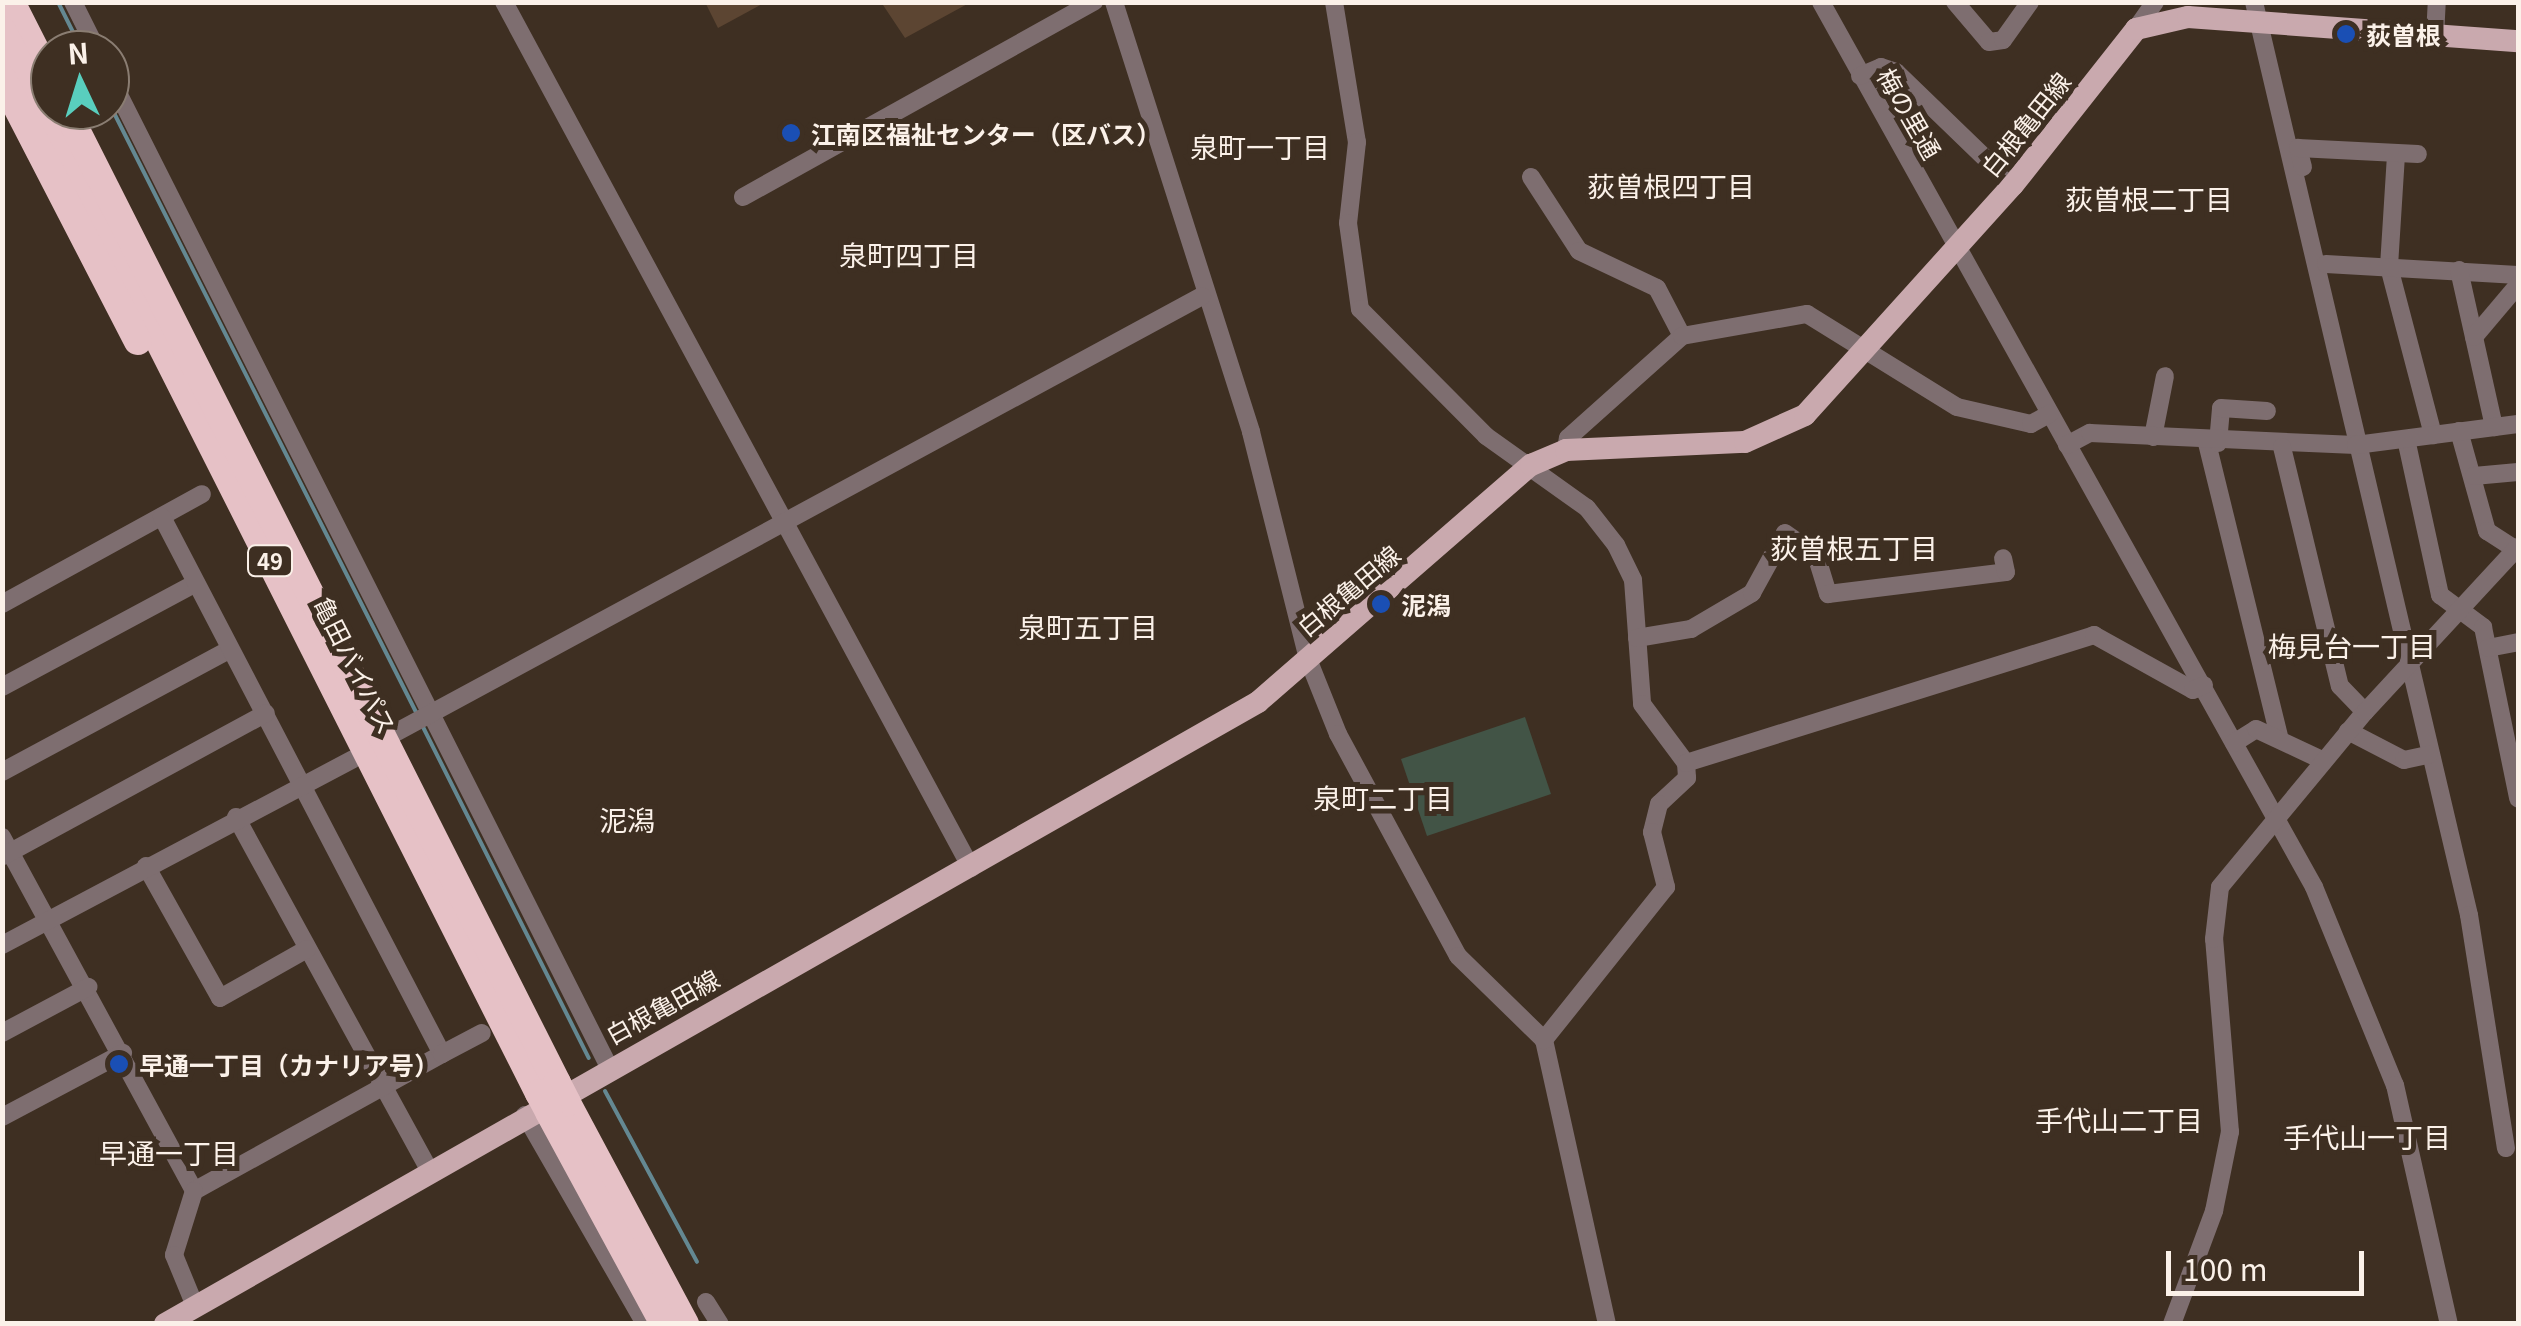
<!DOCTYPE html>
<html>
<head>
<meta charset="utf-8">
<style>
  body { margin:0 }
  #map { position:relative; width:2521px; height:1326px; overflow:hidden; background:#3e2f22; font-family:Georgia,"Noto Sans JP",serif }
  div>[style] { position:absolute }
  .green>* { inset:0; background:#425446 }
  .stream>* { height:4px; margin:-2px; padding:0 2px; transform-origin:2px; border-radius:2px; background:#648892 }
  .building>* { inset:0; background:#5c4532 }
  .minor>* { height:18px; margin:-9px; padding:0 9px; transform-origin:9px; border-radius:9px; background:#7e6e70 }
  .major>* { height:22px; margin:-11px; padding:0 11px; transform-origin:11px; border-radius:11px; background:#c9a9ae }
  .highway>* { height:28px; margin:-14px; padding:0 14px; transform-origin:14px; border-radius:14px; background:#e6c1c6 }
  .highway-bridge>* { height:28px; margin:-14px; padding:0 14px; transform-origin:14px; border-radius:14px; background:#e6c1c6 }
  .dots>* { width:28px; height:28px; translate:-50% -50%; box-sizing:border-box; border:5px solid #3e2f22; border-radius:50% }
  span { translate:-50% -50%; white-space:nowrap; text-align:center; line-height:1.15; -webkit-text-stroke:10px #3e2f22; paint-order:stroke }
  .shield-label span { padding:2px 8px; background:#3e2f22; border:2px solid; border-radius:8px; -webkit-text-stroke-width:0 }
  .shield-label { font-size:22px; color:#fbf1e9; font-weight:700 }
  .poi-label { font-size:25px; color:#fbf1e9; font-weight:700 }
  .left { translate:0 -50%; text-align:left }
  .street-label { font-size:25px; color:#fbf1e9 }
  .neighbourhood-label { font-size:28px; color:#fbf1e9 }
  .frame { position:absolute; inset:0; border:5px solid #fbf1e9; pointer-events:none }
  .north { position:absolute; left:30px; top:30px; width:100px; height:100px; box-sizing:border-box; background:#3e2f22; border:2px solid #8a7d72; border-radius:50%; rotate:356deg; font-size:28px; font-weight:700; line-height:40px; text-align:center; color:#fbf1e9 }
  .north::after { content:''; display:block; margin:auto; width:35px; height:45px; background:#59cebe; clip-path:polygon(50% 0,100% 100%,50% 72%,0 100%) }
  .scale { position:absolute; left:2166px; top:1251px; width:198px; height:45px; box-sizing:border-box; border:5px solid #fbf1e9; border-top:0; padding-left:12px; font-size:30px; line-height:35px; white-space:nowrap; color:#fbf1e9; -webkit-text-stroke:8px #3e2f22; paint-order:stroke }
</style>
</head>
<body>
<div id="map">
  <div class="green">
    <i style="clip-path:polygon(1525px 717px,1551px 794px,1427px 836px,1401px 759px)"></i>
  </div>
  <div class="stream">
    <i style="left:58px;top:2px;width:54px;rotate:63.4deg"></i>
    <i style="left:110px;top:105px;width:682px;rotate:63.25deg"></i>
    <i style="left:423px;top:727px;width:370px;rotate:63.4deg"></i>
    <i style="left:605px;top:1091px;width:194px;rotate:61.7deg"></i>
  </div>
  <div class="building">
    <i style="clip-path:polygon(705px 2px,766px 2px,718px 28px)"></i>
    <i style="clip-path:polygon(881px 2px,971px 2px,905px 38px)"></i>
  </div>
  <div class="minor">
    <i style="left:73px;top:2px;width:54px;rotate:63.4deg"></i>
    <i style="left:504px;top:2px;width:984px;rotate:61.66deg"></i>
    <i style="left:1114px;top:2px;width:451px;rotate:72.3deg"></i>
    <i style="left:1251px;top:432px;width:234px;rotate:75.9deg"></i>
    <i style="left:1308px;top:659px;width:81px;rotate:68.2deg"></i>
    <i style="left:1338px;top:734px;width:252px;rotate:61.6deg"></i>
    <i style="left:1458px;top:956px;width:120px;rotate:44.3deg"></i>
    <i style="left:1544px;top:1040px;width:291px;rotate:77.5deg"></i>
    <i style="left:1334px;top:2px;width:142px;rotate:80.7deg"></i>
    <i style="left:1357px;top:142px;width:81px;rotate:96.3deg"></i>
    <i style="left:1348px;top:223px;width:87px;rotate:82.1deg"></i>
    <i style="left:1360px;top:309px;width:179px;rotate:45.2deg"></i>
    <i style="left:1486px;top:436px;width:124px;rotate:35.5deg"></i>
    <i style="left:1587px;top:508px;width:47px;rotate:51.9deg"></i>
    <i style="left:1616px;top:545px;width:39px;rotate:64deg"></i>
    <i style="left:1633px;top:580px;width:124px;rotate:85.8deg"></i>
    <i style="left:1642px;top:704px;width:74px;rotate:53.3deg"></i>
    <i style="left:1686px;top:763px;width:15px;rotate:86deg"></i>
    <i style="left:1687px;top:778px;width:38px;rotate:137deg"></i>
    <i style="left:1659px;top:804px;width:29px;rotate:104deg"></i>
    <i style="left:1652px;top:832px;width:57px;rotate:75.7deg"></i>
    <i style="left:1666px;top:887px;width:196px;rotate:128.6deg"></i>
    <i style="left:1821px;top:2px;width:1013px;rotate:60.88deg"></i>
    <i style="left:2314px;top:887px;width:214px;rotate:67.8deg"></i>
    <i style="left:2395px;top:1085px;width:245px;rotate:77.3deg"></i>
    <i style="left:1955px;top:2px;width:52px;rotate:49.6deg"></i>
    <i style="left:1989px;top:42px;width:14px;rotate:-8deg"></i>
    <i style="left:2003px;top:40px;width:47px;rotate:-54.6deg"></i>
    <i style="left:2254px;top:2px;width:938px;rotate:76.75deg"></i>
    <i style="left:2469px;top:915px;width:236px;rotate:81deg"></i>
    <i style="left:2136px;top:29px;width:33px;rotate:-55deg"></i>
    <i style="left:2435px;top:36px;width:34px;rotate:-87deg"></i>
    <i style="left:1860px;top:76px;width:23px;rotate:-23deg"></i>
    <i style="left:1881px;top:67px;width:16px;rotate:18deg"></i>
    <i style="left:1896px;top:72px;width:163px;rotate:44deg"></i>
    <i style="left:110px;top:77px;width:1109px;rotate:63.25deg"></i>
    <i style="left:2396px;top:155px;width:112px;rotate:93.6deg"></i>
    <i style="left:2389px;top:267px;width:174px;rotate:75.3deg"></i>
    <i style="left:2303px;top:167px;width:20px;rotate:-105deg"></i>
    <i style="left:2298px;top:148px;width:120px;rotate:2.9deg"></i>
    <i style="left:1531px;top:177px;width:88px;rotate:57deg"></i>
    <i style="left:1579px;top:251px;width:86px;rotate:25.4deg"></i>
    <i style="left:1657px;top:288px;width:54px;rotate:62.5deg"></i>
    <i style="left:743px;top:197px;width:402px;rotate:-29.1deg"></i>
    <i style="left:2326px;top:264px;width:192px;rotate:3.3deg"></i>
    <i style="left:2459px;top:270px;width:161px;rotate:77.4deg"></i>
    <i style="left:2474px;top:337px;width:68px;rotate:-49.8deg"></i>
    <i style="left:2459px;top:431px;width:104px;rotate:74.4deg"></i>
    <i style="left:2487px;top:531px;width:35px;rotate:33deg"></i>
    <i style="left:2153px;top:437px;width:62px;rotate:-78.9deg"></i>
    <i style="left:2406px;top:439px;width:160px;rotate:77.7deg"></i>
    <i style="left:2440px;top:595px;width:54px;rotate:36.7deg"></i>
    <i style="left:2483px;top:627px;width:175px;rotate:78.4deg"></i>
    <i style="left:2207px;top:443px;width:303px;rotate:76.2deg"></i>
    <i style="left:2218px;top:443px;width:35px;rotate:-85deg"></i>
    <i style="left:2221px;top:408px;width:46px;rotate:3.7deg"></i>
    <i style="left:2067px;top:445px;width:26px;rotate:-28deg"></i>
    <i style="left:2090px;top:433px;width:266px;rotate:2.6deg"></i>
    <i style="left:2356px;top:445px;width:163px;rotate:-7.4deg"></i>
    <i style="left:2282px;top:447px;width:246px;rotate:76.4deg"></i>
    <i style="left:2340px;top:686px;width:36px;rotate:46deg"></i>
    <i style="left:1566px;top:450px;width:12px;rotate:-81deg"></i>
    <i style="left:1568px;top:438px;width:153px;rotate:-41.8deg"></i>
    <i style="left:1682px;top:336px;width:127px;rotate:-10deg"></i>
    <i style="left:1807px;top:314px;width:176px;rotate:31.8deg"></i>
    <i style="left:1957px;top:407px;width:76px;rotate:12.9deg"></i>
    <i style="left:2031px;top:424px;width:21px;rotate:-29deg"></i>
    <i style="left:2474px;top:476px;width:44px;rotate:-5.2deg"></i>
    <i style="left:2px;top:604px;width:228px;rotate:-28.8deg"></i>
    <i style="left:1637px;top:638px;width:55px;rotate:-9.5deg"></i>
    <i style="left:1691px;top:629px;width:71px;rotate:-30.5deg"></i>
    <i style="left:1752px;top:593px;width:68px;rotate:-61.2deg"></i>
    <i style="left:1785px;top:533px;width:38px;rotate:35deg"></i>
    <i style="left:1816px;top:555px;width:41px;rotate:72.9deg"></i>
    <i style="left:1828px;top:594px;width:179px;rotate:-7deg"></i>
    <i style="left:2006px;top:572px;width:14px;rotate:-102deg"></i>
    <i style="left:2488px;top:648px;width:31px;rotate:-11deg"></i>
    <i style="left:2px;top:687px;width:220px;rotate:-28.2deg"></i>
    <i style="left:2348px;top:731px;width:63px;rotate:27.4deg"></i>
    <i style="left:2404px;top:760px;width:25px;rotate:-12deg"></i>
    <i style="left:393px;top:734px;width:920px;rotate:-28.43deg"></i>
    <i style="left:2234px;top:743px;width:26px;rotate:-32deg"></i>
    <i style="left:2256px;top:729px;width:75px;rotate:25.2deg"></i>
    <i style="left:1686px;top:763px;width:428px;rotate:-17.4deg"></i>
    <i style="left:2094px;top:635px;width:113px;rotate:29.1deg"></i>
    <i style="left:2193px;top:690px;width:12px;rotate:-24deg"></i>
    <i style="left:2px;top:772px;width:259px;rotate:-28.3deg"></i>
    <i style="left:236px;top:817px;width:401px;rotate:61.3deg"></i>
    <i style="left:2px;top:837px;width:403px;rotate:61.5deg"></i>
    <i style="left:194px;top:1191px;width:283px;rotate:-28.9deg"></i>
    <i style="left:442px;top:1054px;width:606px;rotate:-117.54deg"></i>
    <i style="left:3px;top:856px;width:299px;rotate:-28.5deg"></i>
    <i style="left:146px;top:866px;width:151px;rotate:60.7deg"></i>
    <i style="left:220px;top:998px;width:100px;rotate:-29.4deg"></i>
    <i style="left:2px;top:945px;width:397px;rotate:-27.9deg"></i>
    <i style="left:2px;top:1033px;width:98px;rotate:-28.1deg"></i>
    <i style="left:442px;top:1054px;width:45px;rotate:-27.7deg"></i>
    <i style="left:525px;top:1115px;width:241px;rotate:60.1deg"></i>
    <i style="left:2px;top:1117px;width:137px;rotate:-27.9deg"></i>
    <i style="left:194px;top:1191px;width:67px;rotate:107.4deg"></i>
    <i style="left:174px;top:1255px;width:55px;rotate:67.6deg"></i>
    <i style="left:706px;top:1302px;width:26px;rotate:58deg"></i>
    <i style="left:2172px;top:1324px;width:121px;rotate:-69.6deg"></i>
    <i style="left:2214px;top:1211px;width:81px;rotate:-78.6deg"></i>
    <i style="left:2230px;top:1132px;width:194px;rotate:-94.7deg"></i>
    <i style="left:2214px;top:939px;width:52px;rotate:-83.4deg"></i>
    <i style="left:2220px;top:887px;width:227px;rotate:-50.4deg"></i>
    <i style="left:2365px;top:712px;width:225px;rotate:-47.2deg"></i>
  </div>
  <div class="major">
    <i style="left:165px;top:1324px;width:1258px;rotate:-29.64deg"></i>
    <i style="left:1258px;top:702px;width:362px;rotate:-41deg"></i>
    <i style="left:1531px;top:465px;width:38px;rotate:-23deg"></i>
    <i style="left:1566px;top:450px;width:179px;rotate:-2.6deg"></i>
    <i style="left:1745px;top:442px;width:66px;rotate:-24.2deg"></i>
    <i style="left:1805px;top:415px;width:310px;rotate:-47.9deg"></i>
    <i style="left:2013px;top:185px;width:199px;rotate:-51.7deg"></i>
    <i style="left:2136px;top:29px;width:53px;rotate:-13deg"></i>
    <i style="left:2188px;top:17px;width:331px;rotate:4.2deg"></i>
  </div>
  <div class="highway">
    <i style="left:11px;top:2px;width:86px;rotate:63.1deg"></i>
    <i style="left:2px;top:30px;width:1191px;rotate:63.2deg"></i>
    <i style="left:2px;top:78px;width:296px;rotate:62.7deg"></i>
    <i style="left:66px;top:110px;width:1090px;rotate:63.22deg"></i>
    <i style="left:567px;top:1103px;width:251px;rotate:61.9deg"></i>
    <i style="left:549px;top:1112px;width:241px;rotate:61.5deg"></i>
  </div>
  <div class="highway-bridge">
    <i style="left:557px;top:1083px;width:22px;rotate:63deg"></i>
    <i style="left:539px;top:1093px;width:21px;rotate:62deg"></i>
  </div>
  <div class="dots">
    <i style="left:2346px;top:34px;background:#1a4fb4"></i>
    <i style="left:791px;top:133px;background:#1a4fb4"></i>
    <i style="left:1381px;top:604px;background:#1a4fb4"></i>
    <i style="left:119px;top:1064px;background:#1a4fb4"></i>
  </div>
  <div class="shield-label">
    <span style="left:270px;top:561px">49</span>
  </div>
  <div class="poi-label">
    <span class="left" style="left:2366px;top:34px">荻曽根</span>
    <span class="left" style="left:811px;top:133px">江南区福祉センター（区バス）</span>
    <span class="left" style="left:1401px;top:604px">泥潟</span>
    <span class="left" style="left:139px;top:1064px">早通一丁目（カナリア号）</span>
  </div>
  <div class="street-label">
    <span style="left:1910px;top:113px;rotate:60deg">梅の里通</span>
    <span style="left:2025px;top:124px;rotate:-51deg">白根亀田線</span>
    <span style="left:1348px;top:590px;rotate:-40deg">白根亀田線</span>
    <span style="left:356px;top:665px;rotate:63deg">亀田バイパス</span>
    <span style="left:662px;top:1006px;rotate:-29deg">白根亀田線</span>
  </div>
  <div class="neighbourhood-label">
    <span style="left:1260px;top:146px">泉町一丁目</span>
    <span style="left:1671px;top:185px">荻曽根四丁目</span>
    <span style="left:2149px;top:198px">荻曽根二丁目</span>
    <span style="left:909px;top:254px">泉町四丁目</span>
    <span style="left:1854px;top:547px">荻曽根五丁目</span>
    <span style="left:1088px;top:626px">泉町五丁目</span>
    <span style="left:2352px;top:645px">梅見台一丁目</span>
    <span style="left:1383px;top:797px">泉町二丁目</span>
    <span style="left:627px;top:819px">泥潟</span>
    <span style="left:2119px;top:1119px">手代山二丁目</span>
    <span style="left:2367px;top:1136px">手代山一丁目</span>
    <span style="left:169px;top:1152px">早通一丁目</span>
  </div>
  <div class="frame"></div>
  <div class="north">N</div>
  <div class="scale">100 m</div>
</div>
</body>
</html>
